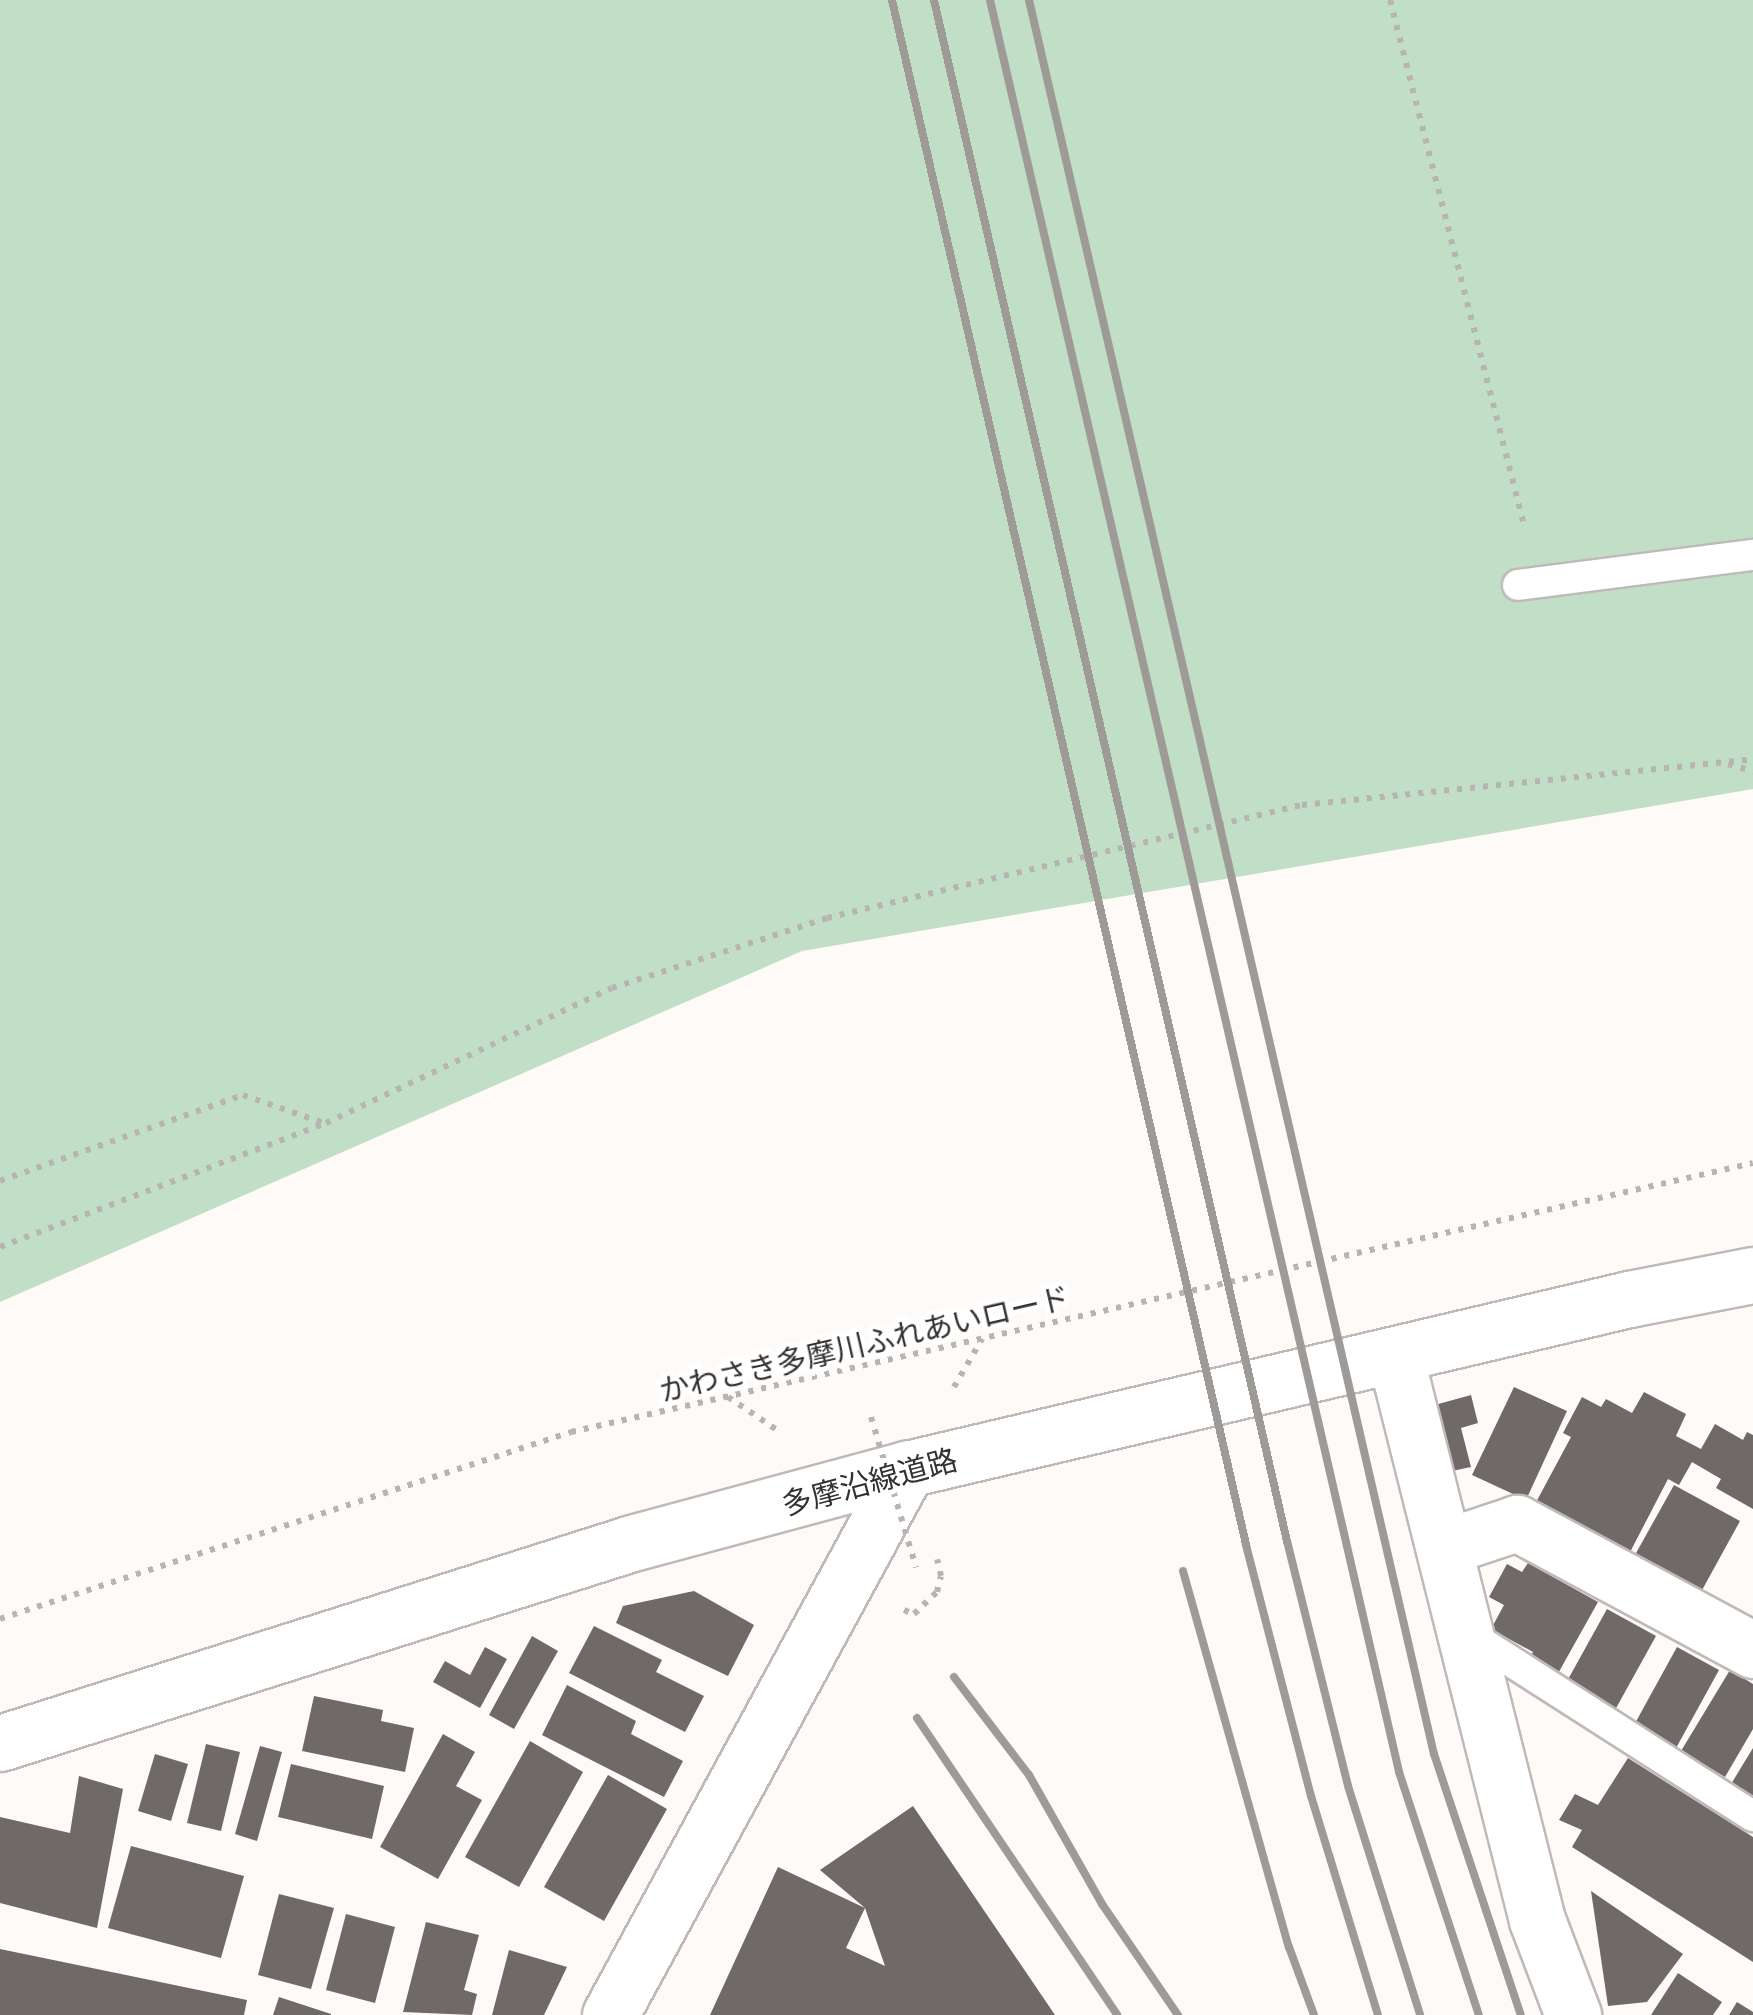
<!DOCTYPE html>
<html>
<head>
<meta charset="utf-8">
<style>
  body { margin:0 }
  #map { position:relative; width:1753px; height:2015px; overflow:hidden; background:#fefaf8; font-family:Georgia,"Noto Sans JP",serif }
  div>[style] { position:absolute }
  .green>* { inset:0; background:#c1dec7 }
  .building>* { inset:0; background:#6f6967 }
  .path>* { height:6px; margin-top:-3px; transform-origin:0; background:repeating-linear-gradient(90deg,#b7b4b2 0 5px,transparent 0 13px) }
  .roads { filter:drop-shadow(2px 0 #c0b9b7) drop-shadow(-2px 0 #c0b9b7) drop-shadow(0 2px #c0b9b7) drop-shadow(0 -2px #c0b9b7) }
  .service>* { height:30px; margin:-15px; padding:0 15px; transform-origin:15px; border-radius:15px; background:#fff }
  .minor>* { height:55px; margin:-27.5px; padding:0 27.5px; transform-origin:27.5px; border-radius:27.5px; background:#fff }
  .primary>* { height:55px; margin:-27.5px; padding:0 27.5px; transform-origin:27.5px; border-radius:27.5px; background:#fff }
  .rail>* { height:8px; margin:-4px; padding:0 4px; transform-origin:4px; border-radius:4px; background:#9d9a98 }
  .path-bridge>* { height:6px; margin-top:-3px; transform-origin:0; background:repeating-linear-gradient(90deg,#b7b4b2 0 5px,transparent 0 13px) }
  span { translate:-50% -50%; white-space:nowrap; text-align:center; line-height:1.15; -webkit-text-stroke:10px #fff; paint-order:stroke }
  .street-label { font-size:30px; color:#343231 }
</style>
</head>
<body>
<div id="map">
  <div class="green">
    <i style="clip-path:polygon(0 0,1753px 0,1753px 789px,802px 951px,0 1302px)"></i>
  </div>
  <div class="building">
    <i style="clip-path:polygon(1514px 1387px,1567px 1411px,1526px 1500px,1472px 1475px)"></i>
    <i style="clip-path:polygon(1644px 1392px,1686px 1414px,1676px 1436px,1701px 1449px,1715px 1424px,1743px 1440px,1747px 1432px,1753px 1435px,1753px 1509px,1716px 1488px,1721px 1479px,1692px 1462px,1679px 1485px,1668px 1479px,1628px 1556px,1534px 1506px,1571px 1437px,1563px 1433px,1582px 1397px,1601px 1407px,1606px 1399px,1632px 1413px)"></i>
    <i style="clip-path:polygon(1471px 1395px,1478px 1423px,1461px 1428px,1471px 1467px,1447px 1472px,1431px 1406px)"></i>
    <i style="clip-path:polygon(1674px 1485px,1740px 1521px,1701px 1592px,1635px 1555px)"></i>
    <i style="clip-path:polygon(1528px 1563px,1598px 1602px,1556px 1677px,1528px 1662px,1533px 1652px,1491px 1629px,1504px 1605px,1489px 1597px,1507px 1564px,1522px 1572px)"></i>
    <i style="clip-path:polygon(694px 1591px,754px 1625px,728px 1676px,616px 1623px,623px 1606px)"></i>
    <i style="clip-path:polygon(1607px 1609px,1656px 1636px,1615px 1710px,1566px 1683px)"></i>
    <i style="clip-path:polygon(594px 1626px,662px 1660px,656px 1672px,704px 1696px,685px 1732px,569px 1673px)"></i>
    <i style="clip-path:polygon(532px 1636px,558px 1651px,514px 1729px,489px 1715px)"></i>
    <i style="clip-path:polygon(485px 1647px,507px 1659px,480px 1708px,433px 1682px,445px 1661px,470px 1675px)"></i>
    <i style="clip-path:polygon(1677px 1647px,1719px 1670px,1675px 1750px,1633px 1727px)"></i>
    <i style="clip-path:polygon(1730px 1670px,1753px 1684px,1753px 1729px,1725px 1777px,1681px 1751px)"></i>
    <i style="clip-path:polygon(567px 1685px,636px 1721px,631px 1734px,683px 1761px,664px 1797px,542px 1735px)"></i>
    <i style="clip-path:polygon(314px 1696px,383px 1710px,381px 1721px,414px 1728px,405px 1772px,302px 1751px)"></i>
    <i style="clip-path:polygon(443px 1734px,475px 1752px,456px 1786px,482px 1800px,438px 1879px,380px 1847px)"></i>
    <i style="clip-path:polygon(530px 1741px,583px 1772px,519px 1887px,465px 1857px)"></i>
    <i style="clip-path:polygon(206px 1744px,240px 1752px,221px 1831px,187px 1823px)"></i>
    <i style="clip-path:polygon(260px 1746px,282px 1752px,257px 1841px,235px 1834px)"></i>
    <i style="clip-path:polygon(1753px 1748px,1753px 1803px,1728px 1789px)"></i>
    <i style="clip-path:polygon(155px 1754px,188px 1764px,171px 1821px,138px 1811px)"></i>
    <i style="clip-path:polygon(1628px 1758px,1753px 1837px,1753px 1962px,1572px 1847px,1582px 1830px,1559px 1820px,1575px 1794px,1598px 1805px)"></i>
    <i style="clip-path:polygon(291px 1764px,384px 1786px,372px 1839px,278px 1817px)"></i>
    <i style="clip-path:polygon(608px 1775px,667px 1809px,604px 1921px,544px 1887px)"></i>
    <i style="clip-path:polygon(79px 1776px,123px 1789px,97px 1928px,0 1903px,0 1817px,70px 1833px)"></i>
    <i style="clip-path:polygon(evenodd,913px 1806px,1055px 2015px,710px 2015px,778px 1867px,865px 1908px,820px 1870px,913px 1806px,865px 1908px,885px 1966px,846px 1948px,865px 1908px)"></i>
    <i style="clip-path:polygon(131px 1846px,244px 1876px,221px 1958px,108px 1928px)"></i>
    <i style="clip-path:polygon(1591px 1891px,1683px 1954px,1647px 2002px,1608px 2006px)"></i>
    <i style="clip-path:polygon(279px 1894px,334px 1908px,311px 1989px,258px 1975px)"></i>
    <i style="clip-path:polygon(346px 1914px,395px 1927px,375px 2003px,326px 1990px)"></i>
    <i style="clip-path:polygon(426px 1922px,479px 1935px,464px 1990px,477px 1994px,472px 2015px,403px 2012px)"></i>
    <i style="clip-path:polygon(0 1949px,247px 2000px,244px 2015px,0 2015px)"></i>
    <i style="clip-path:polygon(509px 1950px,567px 1967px,544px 2015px,492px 2015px)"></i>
    <i style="clip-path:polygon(1678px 1973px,1722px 2002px,1713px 2015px,1651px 2015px)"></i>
    <i style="clip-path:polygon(279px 1997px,331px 2014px,331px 2015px,273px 2015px)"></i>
    <i style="clip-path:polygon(1737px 2002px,1753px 2012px,1753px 2015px,1729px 2015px)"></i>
  </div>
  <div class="path">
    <i style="left:1390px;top:0;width:546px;rotate:75.68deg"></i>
    <i style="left:1728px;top:764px;width:26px;rotate:16deg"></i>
    <i style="left:0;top:1181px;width:258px;rotate:-19.5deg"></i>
    <i style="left:243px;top:1095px;width:86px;rotate:19.1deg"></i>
    <i style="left:0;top:1247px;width:349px;rotate:-20.8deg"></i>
    <i style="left:326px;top:1123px;width:316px;rotate:-25.3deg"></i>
    <i style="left:612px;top:988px;width:226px;rotate:-18deg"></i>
    <i style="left:827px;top:918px;width:488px;rotate:-13.4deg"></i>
    <i style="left:1302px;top:805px;width:453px;rotate:-5.8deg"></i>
    <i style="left:954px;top:1387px;width:56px;rotate:-59.7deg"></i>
    <i style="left:728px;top:1397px;width:63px;rotate:33.9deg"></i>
    <i style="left:904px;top:1610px;width:11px;rotate:22deg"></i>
    <i style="left:914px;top:1614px;width:32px;rotate:-44deg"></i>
    <i style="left:937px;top:1592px;width:16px;rotate:-76deg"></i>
    <i style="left:941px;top:1576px;width:17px;rotate:-103deg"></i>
    <i style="left:0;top:1619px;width:601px;rotate:-18.13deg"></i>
    <i style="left:571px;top:1432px;width:1212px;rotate:-12.82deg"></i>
  </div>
  <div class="roads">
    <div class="service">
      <i style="left:1518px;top:585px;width:237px;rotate:-7.3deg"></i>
      <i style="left:1465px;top:1632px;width:342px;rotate:32.6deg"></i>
    </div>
    <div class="minor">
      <i style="left:1395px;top:1355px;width:583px;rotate:75.89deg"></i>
      <i style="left:1537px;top:1920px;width:102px;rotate:69.2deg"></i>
      <i style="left:1445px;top:1547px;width:76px;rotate:-18.4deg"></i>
      <i style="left:1517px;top:1523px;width:268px;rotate:28.3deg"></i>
      <i style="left:610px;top:2015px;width:622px;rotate:-61.46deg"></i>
    </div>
    <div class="primary">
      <i style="left:0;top:1743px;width:663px;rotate:-17.56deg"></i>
      <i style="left:632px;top:1543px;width:285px;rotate:-15.1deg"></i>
      <i style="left:907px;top:1469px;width:742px;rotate:-13.25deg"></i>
      <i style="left:1629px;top:1299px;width:126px;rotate:-11deg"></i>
    </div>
  </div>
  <div class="rail">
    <i style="left:892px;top:0;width:1585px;rotate:77.09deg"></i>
    <i style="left:1246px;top:1545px;width:259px;rotate:75.5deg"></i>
    <i style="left:1311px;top:1796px;width:229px;rotate:73deg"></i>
    <i style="left:934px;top:0;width:1581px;rotate:77.1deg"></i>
    <i style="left:1287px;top:1541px;width:252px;rotate:76deg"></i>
    <i style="left:1348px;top:1786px;width:240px;rotate:72.5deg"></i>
    <i style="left:990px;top:0;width:1819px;rotate:77deg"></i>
    <i style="left:1399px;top:1772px;width:256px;rotate:71.8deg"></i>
    <i style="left:1029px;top:0;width:1800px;rotate:77deg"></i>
    <i style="left:1434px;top:1754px;width:275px;rotate:71.6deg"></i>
    <i style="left:1183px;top:1571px;width:391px;rotate:74.3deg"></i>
    <i style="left:1289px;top:1947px;width:72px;rotate:69.8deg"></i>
    <i style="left:954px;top:1677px;width:123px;rotate:52.6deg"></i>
    <i style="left:1029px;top:1775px;width:148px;rotate:60.5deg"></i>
    <i style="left:1102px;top:1904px;width:135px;rotate:55.6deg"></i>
    <i style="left:917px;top:1718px;width:358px;rotate:56deg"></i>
  </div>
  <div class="path-bridge">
    <i style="left:871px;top:1417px;width:157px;rotate:73.3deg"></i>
  </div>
  <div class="street-label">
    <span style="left:864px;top:1342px;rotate:-13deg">かわさき多摩川ふれあいロード</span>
    <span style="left:869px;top:1480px;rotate:-15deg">多摩沿線道路</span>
  </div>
</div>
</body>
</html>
